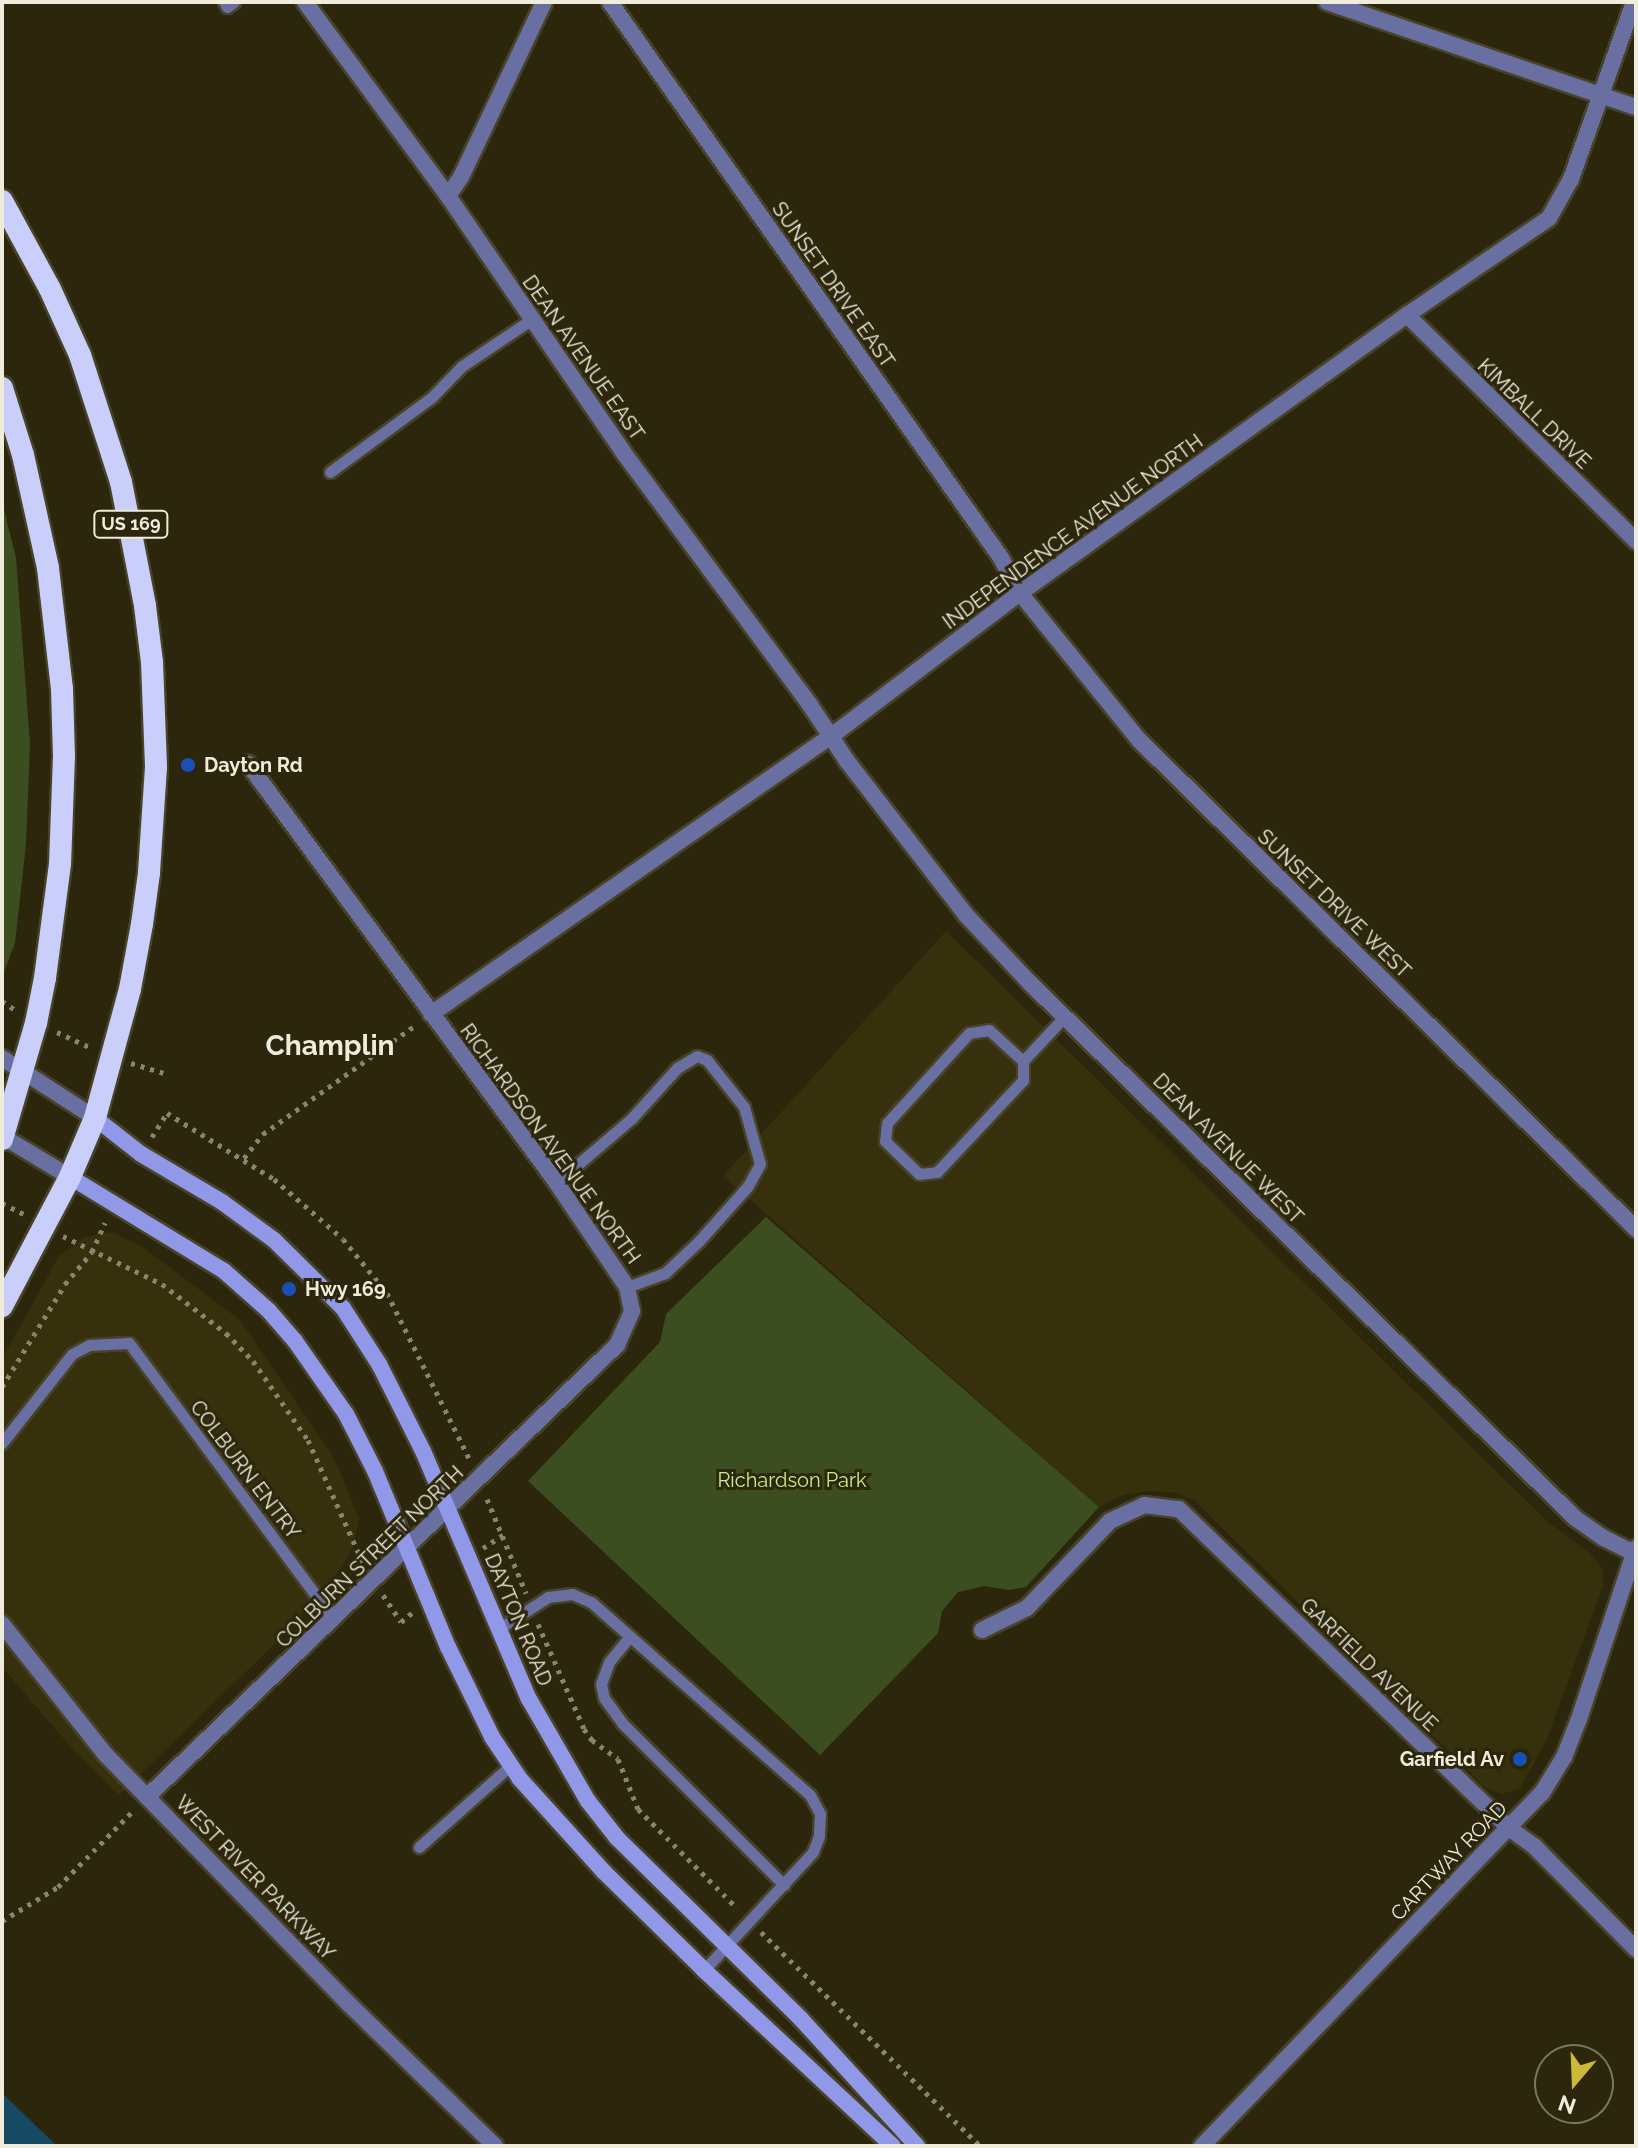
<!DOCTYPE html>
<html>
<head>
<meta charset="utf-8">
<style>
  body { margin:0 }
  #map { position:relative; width:1638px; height:2148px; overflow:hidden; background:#2c270c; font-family:Raleway,sans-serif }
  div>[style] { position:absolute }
  .built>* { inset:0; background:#36300c }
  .green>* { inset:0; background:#3c4e1f }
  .water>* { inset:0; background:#164a62 }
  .path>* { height:5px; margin-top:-2.5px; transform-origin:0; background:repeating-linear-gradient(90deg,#89846f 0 4px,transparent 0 10px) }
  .roads { filter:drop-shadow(2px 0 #474329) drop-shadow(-2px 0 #474329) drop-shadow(0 2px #474329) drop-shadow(0 -2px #474329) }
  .service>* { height:11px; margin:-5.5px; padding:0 5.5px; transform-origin:5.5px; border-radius:5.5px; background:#6a6fa1 }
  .minor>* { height:16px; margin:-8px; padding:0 8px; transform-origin:8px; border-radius:8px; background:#6a6fa1 }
  .tertiary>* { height:16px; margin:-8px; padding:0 8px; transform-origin:8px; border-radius:8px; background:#6a6fa1 }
  .secondary>* { height:16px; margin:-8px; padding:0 8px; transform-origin:8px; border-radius:8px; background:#9198e8 }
  .trunk>* { height:22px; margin:-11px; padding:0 11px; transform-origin:11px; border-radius:11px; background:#c9cefa }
  .dots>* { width:22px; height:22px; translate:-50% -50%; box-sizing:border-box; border:4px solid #2c270c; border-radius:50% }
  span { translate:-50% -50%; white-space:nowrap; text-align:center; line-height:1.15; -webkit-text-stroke:6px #2c270c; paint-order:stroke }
  .shield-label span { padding:2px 6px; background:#2c270c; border:2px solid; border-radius:6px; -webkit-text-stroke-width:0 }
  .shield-label { font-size:18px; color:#efecdc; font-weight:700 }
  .street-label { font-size:20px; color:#efecdc }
  .poi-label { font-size:20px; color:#efecdc; font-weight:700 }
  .left { translate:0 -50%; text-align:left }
  .right { translate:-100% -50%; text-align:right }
  .park-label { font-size:20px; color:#c4ed83 }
  .district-label { font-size:28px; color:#efecdc; font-weight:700 }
  .frame { position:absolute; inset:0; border:4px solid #efecdc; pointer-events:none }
  .north { position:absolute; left:1534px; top:2044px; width:80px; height:80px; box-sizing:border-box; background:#2c270c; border:2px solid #7a765f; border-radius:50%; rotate:199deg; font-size:22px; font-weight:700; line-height:32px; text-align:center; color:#efecdc }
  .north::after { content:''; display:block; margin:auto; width:28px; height:36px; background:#ccb939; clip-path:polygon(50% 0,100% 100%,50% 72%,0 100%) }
</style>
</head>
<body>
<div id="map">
  <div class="built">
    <i style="clip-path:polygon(946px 931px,1548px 1522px,1590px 1553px,1603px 1569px,1603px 1586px,1547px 1739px,1520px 1788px,1502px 1794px,1486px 1788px,1194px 1500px,1176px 1493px,1149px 1491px,1123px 1495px,1099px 1507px,723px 1176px)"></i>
    <i style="clip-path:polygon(111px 1232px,144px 1248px,240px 1320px,334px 1458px,359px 1519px,353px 1547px,341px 1568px,286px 1633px,119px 1795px,76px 1753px,2px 1667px,2px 1359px,59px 1256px,83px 1238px)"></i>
  </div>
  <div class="green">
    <i style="clip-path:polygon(2px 501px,16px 558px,30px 744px,26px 844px,15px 943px,2px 977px)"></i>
    <i style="clip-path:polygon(766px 1217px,1099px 1507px,1026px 1587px,1009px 1590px,984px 1586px,958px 1592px,942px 1611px,938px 1633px,820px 1755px,528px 1481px,660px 1342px,666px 1314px)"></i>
  </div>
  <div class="water">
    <i style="clip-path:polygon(2px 2093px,57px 2146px,2px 2146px)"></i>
  </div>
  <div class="path">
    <i style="left:2px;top:1001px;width:18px;rotate:34deg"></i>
    <i style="left:57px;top:1032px;width:38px;rotate:25deg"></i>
    <i style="left:131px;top:1063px;width:34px;rotate:17deg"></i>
    <i style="left:152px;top:1137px;width:28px;rotate:-58deg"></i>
    <i style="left:167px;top:1113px;width:126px;rotate:31.7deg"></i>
    <i style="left:274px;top:1179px;width:91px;rotate:41deg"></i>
    <i style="left:343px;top:1239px;width:70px;rotate:50.8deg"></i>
    <i style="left:387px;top:1293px;width:186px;rotate:63.6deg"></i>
    <i style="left:244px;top:1158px;width:31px;rotate:-52deg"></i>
    <i style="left:263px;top:1134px;width:188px;rotate:-35.5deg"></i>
    <i style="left:2px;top:1203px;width:27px;rotate:27deg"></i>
    <i style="left:63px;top:1236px;width:110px;rotate:25.9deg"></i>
    <i style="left:162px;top:1284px;width:81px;rotate:37.4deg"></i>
    <i style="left:226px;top:1333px;width:39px;rotate:46deg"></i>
    <i style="left:253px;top:1361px;width:96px;rotate:55.2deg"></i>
    <i style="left:308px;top:1440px;width:135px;rotate:65.9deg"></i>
    <i style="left:2px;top:1387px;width:121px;rotate:-58.5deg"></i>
    <i style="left:65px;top:1284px;width:42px;rotate:-49.8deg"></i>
    <i style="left:92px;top:1252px;width:32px;rotate:-66deg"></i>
    <i style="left:487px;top:1499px;width:102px;rotate:67.5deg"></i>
    <i style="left:483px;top:1548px;width:24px;rotate:-33deg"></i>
    <i style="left:383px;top:1595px;width:32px;rotate:56deg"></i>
    <i style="left:401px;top:1622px;width:17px;rotate:-40deg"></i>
    <i style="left:538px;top:1624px;width:115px;rotate:66.3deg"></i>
    <i style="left:584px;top:1729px;width:14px;rotate:54deg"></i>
    <i style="left:592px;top:1740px;width:32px;rotate:36deg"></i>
    <i style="left:618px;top:1759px;width:54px;rotate:68.2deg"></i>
    <i style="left:638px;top:1809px;width:140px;rotate:45deg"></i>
    <i style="left:2px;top:1921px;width:66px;rotate:-31.3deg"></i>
    <i style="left:58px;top:1887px;width:107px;rotate:-45.4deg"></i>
    <i style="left:761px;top:1932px;width:306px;rotate:44.3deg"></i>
  </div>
  <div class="roads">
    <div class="service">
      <i style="left:224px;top:2px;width:6px;rotate:59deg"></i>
      <i style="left:227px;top:7px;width:9px;rotate:-36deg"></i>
      <i style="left:330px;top:472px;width:127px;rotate:-36.3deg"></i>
      <i style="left:432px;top:397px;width:43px;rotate:-45.9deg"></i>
      <i style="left:462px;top:366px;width:84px;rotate:-33.9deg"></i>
      <i style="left:1023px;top:1061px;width:46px;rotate:-137.6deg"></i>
      <i style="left:989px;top:1030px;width:20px;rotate:171deg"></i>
      <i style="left:969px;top:1033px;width:122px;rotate:132.3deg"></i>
      <i style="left:887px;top:1123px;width:18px;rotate:96deg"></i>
      <i style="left:885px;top:1141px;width:47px;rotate:44.1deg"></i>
      <i style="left:919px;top:1174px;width:18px;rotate:-6deg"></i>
      <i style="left:937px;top:1172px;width:126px;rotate:-46.9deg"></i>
      <i style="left:1023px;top:1080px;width:19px;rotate:-90deg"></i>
      <i style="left:1023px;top:1061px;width:62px;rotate:-47deg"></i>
      <i style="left:554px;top:1179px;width:26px;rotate:-31deg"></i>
      <i style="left:576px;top:1166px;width:74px;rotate:-40.6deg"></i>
      <i style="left:632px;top:1118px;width:67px;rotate:-48deg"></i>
      <i style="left:677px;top:1068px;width:23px;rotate:-31deg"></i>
      <i style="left:697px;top:1056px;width:11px;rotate:22deg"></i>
      <i style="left:707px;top:1060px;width:60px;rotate:51.8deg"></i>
      <i style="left:744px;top:1107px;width:59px;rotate:74.3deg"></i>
      <i style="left:760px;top:1164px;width:25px;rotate:119deg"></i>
      <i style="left:748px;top:1186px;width:74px;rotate:131.7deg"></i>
      <i style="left:699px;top:1241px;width:47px;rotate:136.7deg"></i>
      <i style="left:665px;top:1273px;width:40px;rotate:159.8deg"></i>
      <i style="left:2px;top:1443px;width:113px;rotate:-51.8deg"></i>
      <i style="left:72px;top:1354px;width:19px;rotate:-28deg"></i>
      <i style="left:89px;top:1345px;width:40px;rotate:-2.9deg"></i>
      <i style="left:129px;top:1343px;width:343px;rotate:53.5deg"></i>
      <i style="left:500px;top:1628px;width:57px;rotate:-32.9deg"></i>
      <i style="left:548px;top:1597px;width:24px;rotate:-7deg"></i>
      <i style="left:572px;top:1594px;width:21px;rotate:23deg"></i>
      <i style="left:591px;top:1602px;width:292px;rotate:41.4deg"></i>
      <i style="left:810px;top:1795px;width:21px;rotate:62deg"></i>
      <i style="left:820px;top:1814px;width:22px;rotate:93deg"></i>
      <i style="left:819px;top:1836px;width:17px;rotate:111deg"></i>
      <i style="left:813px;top:1852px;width:161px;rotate:132.7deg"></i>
      <i style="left:630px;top:1636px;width:33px;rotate:129deg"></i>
      <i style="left:609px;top:1662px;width:23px;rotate:110deg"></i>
      <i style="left:601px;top:1684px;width:14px;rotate:78deg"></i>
      <i style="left:604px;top:1698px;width:31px;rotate:54deg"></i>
      <i style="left:622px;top:1723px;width:229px;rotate:45deg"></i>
      <i style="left:419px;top:1847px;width:123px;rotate:-41.7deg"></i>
    </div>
    <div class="minor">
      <i style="left:610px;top:2px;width:680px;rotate:54.88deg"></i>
      <i style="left:1001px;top:558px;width:40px;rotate:62deg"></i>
      <i style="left:1020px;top:593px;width:191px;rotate:51deg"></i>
      <i style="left:1140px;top:741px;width:696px;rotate:44.53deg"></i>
      <i style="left:1327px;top:2px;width:326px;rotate:18.8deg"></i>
      <i style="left:448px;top:196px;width:23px;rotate:-56deg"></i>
      <i style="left:461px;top:177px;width:194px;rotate:-64.6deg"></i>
      <i style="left:1407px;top:315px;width:322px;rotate:44.6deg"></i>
      <i style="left:431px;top:1014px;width:486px;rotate:-34.8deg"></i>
      <i style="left:830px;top:737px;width:238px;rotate:-37.2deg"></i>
      <i style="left:1020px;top:593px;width:477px;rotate:-35.7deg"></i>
      <i style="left:1407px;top:315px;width:172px;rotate:-34.3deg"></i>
      <i style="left:1549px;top:218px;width:45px;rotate:-60.6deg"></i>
      <i style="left:1571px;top:179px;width:188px;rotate:-70.4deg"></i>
      <i style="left:2px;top:1624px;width:167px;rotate:51.6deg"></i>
      <i style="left:106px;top:1755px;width:347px;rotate:45.7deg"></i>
      <i style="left:348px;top:2003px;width:205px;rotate:44.2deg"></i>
      <i style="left:982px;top:1630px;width:50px;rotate:-26.1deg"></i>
      <i style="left:1027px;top:1608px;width:120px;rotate:-46.3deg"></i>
      <i style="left:1110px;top:1521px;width:38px;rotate:-25deg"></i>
      <i style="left:1144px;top:1505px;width:35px;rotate:7deg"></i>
      <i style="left:1179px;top:1509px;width:459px;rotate:44deg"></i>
      <i style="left:1509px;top:1828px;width:31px;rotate:36deg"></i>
      <i style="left:1534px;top:1846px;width:145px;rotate:45.3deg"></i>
      <i style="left:148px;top:1796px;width:651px;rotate:-43.88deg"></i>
      <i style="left:617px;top:1345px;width:37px;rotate:-66deg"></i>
      <i style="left:632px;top:1311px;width:25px;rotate:-102deg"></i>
      <i style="left:627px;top:1287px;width:130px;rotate:-124.1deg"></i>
      <i style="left:554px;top:1179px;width:516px;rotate:-126.4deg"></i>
    </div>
    <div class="tertiary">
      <i style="left:305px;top:2px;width:241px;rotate:53.6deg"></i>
      <i style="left:448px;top:196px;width:310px;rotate:55.6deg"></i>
      <i style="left:623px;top:452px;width:315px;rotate:53.5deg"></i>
      <i style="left:810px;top:705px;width:67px;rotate:56.5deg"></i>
      <i style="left:847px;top:761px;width:195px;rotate:52.3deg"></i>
      <i style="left:966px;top:915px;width:92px;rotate:46.8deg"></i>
      <i style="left:1029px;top:982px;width:765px;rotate:44.47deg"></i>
      <i style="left:1575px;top:1518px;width:35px;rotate:35deg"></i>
      <i style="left:1604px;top:1538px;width:34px;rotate:27deg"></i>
      <i style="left:2px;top:1058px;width:111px;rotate:32.8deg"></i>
      <i style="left:2px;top:1136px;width:79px;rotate:31.1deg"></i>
      <i style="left:1202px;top:2146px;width:490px;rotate:-46.1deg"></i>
      <i style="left:1542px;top:1793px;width:42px;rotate:-58.6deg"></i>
      <i style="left:1564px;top:1757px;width:41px;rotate:-68.5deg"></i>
      <i style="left:1579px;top:1719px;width:180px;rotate:-71.6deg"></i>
    </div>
    <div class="secondary">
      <i style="left:95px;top:1118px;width:58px;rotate:38deg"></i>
      <i style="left:141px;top:1154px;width:94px;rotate:30.7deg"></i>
      <i style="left:222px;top:1202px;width:64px;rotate:36.2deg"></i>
      <i style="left:274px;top:1240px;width:97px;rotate:44.6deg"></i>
      <i style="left:343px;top:1308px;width:67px;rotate:57.3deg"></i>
      <i style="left:379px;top:1364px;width:97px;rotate:63.2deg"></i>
      <i style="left:423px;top:1451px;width:270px;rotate:66.9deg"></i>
      <i style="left:529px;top:1699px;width:118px;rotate:60deg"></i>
      <i style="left:588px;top:1801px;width:47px;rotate:51.9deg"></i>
      <i style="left:617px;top:1838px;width:258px;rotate:44.5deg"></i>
      <i style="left:801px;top:2019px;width:172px;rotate:47.6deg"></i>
      <i style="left:70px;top:1177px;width:180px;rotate:31.4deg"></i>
      <i style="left:224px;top:1271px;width:60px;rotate:41.6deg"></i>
      <i style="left:269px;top:1311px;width:40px;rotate:49deg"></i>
      <i style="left:295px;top:1341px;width:89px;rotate:55.1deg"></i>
      <i style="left:346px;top:1414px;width:64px;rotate:63deg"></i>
      <i style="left:375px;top:1471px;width:191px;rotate:67.5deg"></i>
      <i style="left:448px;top:1647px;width:100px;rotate:63.9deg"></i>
      <i style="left:492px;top:1737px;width:50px;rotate:56.3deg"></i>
      <i style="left:520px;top:1779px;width:124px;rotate:47.9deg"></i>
      <i style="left:603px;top:1871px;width:141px;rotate:44.4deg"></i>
      <i style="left:704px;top:1970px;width:258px;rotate:43deg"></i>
    </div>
    <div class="trunk">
      <i style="left:2px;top:201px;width:100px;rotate:61.4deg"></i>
      <i style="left:50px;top:289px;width:72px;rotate:65.6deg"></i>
      <i style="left:80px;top:355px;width:133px;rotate:72.1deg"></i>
      <i style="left:121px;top:482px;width:126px;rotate:79deg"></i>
      <i style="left:145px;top:606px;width:56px;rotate:82.9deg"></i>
      <i style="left:152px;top:662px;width:105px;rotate:87.8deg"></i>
      <i style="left:156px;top:767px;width:106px;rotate:93.8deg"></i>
      <i style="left:149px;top:873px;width:51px;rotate:97.8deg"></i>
      <i style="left:142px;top:924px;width:66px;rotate:100.5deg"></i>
      <i style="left:130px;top:989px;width:134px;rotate:105.2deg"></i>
      <i style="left:95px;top:1118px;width:64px;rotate:113deg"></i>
      <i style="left:70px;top:1177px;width:146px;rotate:117.8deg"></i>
      <i style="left:2px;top:388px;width:70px;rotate:72.6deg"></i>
      <i style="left:23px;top:455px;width:116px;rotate:77.5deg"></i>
      <i style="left:48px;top:568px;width:122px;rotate:83.4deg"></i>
      <i style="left:62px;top:689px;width:67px;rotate:88.3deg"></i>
      <i style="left:64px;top:756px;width:108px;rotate:92.1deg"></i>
      <i style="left:60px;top:864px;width:115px;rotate:97.5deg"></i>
      <i style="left:45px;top:978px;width:46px;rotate:101.3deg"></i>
      <i style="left:36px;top:1023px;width:121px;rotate:106.3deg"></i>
    </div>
  </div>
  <div class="dots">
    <i style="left:188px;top:765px;background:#1a4fb4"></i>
    <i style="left:289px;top:1289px;background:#1a4fb4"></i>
    <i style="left:1520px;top:1759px;background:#1a4fb4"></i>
  </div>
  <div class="shield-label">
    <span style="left:131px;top:524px">US 169</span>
  </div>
  <div class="street-label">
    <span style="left:833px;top:285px;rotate:55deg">SUNSET DRIVE EAST</span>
    <span style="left:583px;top:358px;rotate:55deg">DEAN AVENUE EAST</span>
    <span style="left:1534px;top:414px;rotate:44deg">KIMBALL DRIVE</span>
    <span style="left:1073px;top:532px;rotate:-36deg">INDEPENDENCE AVENUE NORTH</span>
    <span style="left:1334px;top:904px;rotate:44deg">SUNSET DRIVE WEST</span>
    <span style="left:550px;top:1144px;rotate:54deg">RICHARDSON AVENUE NORTH</span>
    <span style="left:1228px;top:1149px;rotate:45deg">DEAN AVENUE WEST</span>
    <span style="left:245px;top:1470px;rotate:53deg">COLBURN ENTRY</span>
    <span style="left:370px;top:1557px;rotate:-44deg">COLBURN STREET NORTH</span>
    <span style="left:518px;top:1620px;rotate:67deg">DAYTON ROAD</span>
    <span style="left:1369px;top:1665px;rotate:44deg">GARFIELD AVENUE</span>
    <span style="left:1449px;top:1861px;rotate:-46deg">CARTWAY ROAD</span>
    <span style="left:255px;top:1878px;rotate:46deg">WEST RIVER PARKWAY</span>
  </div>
  <div class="poi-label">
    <span class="left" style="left:204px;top:765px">Dayton Rd</span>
    <span class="left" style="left:305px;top:1289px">Hwy 169</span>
    <span class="right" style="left:1504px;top:1759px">Garfield Av</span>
  </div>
  <div class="park-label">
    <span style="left:792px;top:1480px">Richardson Park</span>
  </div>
  <div class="district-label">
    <span style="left:330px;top:1046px">Champlin</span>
  </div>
  <div class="frame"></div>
  <div class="north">N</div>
</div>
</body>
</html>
